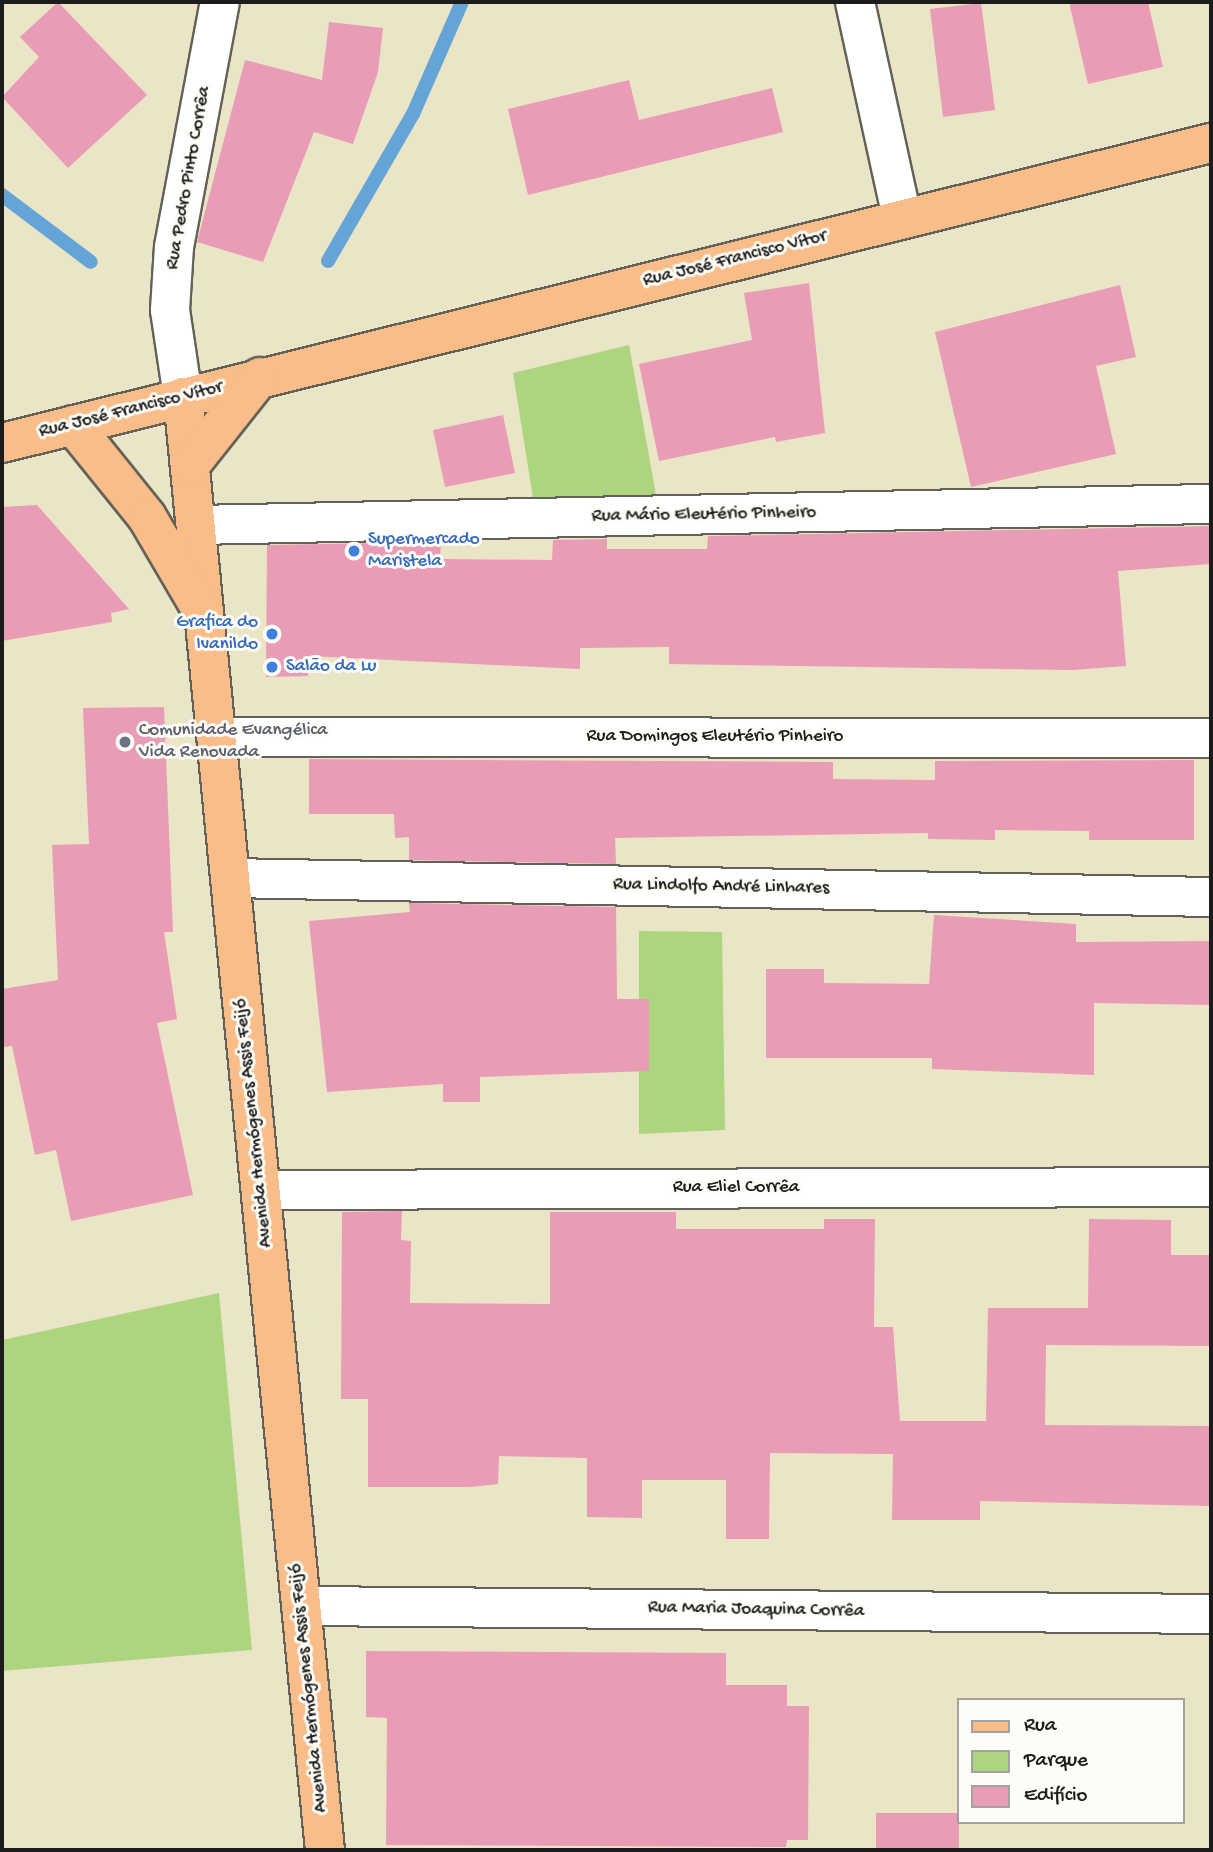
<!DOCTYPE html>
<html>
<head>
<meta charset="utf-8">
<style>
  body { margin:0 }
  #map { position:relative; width:1213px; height:1852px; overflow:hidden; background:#eae5c6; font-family:"Gochi Hand",sans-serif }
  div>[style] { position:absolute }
  .green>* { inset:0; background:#add580 }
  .stream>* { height:14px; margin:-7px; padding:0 7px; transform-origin:7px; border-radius:7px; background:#64a4d7 }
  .building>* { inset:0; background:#e89cb5 }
  .roads { filter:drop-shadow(2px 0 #646258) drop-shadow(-2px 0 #646258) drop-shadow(0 2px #646258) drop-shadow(0 -2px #646258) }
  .minor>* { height:38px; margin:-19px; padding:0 19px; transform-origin:19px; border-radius:19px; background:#fff }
  .major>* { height:38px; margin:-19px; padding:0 19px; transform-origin:19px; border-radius:19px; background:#f8bd89 }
  .dots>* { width:19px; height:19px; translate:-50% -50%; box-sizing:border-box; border:4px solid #fdfcf7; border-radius:50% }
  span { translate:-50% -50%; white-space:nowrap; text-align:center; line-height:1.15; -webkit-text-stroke:6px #fdfcf7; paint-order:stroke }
  .street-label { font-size:19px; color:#1c1c1c }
  .shop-label { font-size:19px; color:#366cbe }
  .left { translate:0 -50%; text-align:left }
  .right { translate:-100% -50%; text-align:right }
  .worship-label { font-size:19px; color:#5b616d }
  .frame { position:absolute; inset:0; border:4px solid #1c1c1c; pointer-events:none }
  .legend { position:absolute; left:957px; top:1698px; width:228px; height:126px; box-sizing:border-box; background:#fdfcf7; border:2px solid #a3a29f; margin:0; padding:9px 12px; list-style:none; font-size:21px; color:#1c1c1c }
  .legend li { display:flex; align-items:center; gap:14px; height:35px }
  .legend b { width:35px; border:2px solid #a3a29f }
</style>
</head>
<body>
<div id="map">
  <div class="green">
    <i style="clip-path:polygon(629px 345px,656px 495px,534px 504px,513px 373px)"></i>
    <i style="clip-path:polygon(639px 931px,722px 932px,725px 1130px,639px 1134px)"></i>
    <i style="clip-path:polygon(219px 1293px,252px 1650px,2px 1671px,2px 1340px)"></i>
  </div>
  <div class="stream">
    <i style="left:2px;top:195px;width:111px;rotate:37deg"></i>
    <i style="left:328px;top:261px;width:170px;rotate:-60deg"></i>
    <i style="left:413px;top:114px;width:122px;rotate:-66.4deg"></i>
  </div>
  <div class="building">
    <i style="clip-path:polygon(58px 2px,147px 95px,68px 168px,2px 97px,39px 57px,20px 37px)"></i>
    <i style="clip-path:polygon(1069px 2px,1148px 2px,1163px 67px,1088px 84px)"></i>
    <i style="clip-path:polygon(981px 3px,995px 110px,943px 117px,930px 9px)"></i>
    <i style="clip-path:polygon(329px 22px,383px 28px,378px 72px,353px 144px,314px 132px,263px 262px,197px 242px,245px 60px,322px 80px)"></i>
    <i style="clip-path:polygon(629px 80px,639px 120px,772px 88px,783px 132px,528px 195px,508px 109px)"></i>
    <i style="clip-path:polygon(809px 283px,825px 433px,776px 442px,775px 437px,659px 461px,639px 364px,752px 340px,744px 293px)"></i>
    <i style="clip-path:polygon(1120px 285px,1136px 357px,1096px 366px,1116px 454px,971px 487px,935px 332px)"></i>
    <i style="clip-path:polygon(503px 415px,515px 473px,445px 487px,433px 430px)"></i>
    <i style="clip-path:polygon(37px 505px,129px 609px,111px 613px,112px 622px,2px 641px,2px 507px)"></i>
    <i style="clip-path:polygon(1211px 526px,1211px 564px,1118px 571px,1126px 666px,1073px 670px,669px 664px,669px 647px,580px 648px,580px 669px,308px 656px,308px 676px,266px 677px,267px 545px,441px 542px,440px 559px,552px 560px,553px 540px,607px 539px,607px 549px,707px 549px,708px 536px)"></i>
    <i style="clip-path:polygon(164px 707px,173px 932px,164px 932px,177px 1019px,157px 1023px,193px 1195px,71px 1221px,56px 1150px,35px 1155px,12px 1046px,2px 1047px,2px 989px,58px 980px,52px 845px,89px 844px,83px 708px)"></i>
    <i style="clip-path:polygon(309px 759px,833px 762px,833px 779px,935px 780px,935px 761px,1194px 760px,1194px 840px,1089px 840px,1089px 831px,995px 830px,995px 840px,928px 839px,928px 833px,615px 838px,616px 864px,409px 860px,409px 837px,395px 838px,394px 814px,309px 814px)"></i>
    <i style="clip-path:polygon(409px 903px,616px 907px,617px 999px,649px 999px,649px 1071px,480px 1077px,480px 1102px,443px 1102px,443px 1084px,327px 1092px,309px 921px,410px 912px)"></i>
    <i style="clip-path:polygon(934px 915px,1076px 924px,1076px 942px,1211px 941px,1211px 1005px,1094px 1003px,1094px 1075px,932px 1069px,932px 1058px,766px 1058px,766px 969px,824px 969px,824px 983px,929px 984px)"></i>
    <i style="clip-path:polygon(402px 1211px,401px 1240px,411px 1241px,410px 1303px,550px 1304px,550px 1212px,676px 1212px,676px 1229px,824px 1229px,824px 1219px,875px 1219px,874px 1327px,893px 1327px,900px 1421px,986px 1421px,988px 1308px,1088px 1308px,1089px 1219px,1171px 1220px,1171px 1255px,1211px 1255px,1211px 1346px,1046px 1345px,1045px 1425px,1211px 1426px,1211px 1506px,980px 1501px,980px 1520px,892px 1520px,893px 1454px,770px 1453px,769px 1539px,726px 1539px,726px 1480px,642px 1480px,642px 1518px,587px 1517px,587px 1458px,499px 1456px,498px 1484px,471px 1487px,368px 1487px,368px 1399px,341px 1399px,342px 1212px)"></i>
    <i style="clip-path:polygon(366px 1651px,726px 1653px,726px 1685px,787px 1685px,787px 1706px,809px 1706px,808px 1840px,787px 1840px,786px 1847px,386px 1845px,387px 1718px,366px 1717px)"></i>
    <i style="clip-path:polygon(876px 1813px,959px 1813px,959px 1850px,876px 1850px)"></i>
  </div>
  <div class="roads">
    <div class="minor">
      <i style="left:855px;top:2px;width:221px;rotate:77.7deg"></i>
      <i style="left:183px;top:397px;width:88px;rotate:-98.5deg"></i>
      <i style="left:170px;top:310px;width:63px;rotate:-86.4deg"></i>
      <i style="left:174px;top:247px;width:249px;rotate:-79.4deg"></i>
      <i style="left:196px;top:525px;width:1015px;rotate:-1.19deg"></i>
      <i style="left:218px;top:737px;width:993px;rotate:0.06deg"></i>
      <i style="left:230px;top:878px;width:981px;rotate:1.11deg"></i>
      <i style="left:261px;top:1190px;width:950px;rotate:-0.18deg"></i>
      <i style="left:301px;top:1606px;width:910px;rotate:0.5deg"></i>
    </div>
    <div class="major">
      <i style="left:183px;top:397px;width:1460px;rotate:84.42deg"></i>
      <i style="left:73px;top:425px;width:118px;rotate:51.2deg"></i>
      <i style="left:147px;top:517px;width:101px;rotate:59.6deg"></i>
      <i style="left:2px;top:443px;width:1246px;rotate:-13.94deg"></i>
      <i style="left:191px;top:464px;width:111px;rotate:-51.6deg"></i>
    </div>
  </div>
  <div class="dots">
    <i style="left:354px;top:551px;background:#3f7fe0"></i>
    <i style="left:272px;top:634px;background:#3f7fe0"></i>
    <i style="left:272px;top:667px;background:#3f7fe0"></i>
    <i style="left:125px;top:742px;background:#6b7280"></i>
  </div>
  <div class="street-label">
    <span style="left:189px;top:178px;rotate:-80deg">Rua Pedro Pinto Corrêa</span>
    <span style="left:735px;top:259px;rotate:-14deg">Rua José Francisco Vítor</span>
    <span style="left:131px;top:410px;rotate:-14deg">Rua José Francisco Vítor</span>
    <span style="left:704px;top:515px;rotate:-1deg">Rua Mário Eleutério Pinheiro</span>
    <span style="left:715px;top:737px">Rua Domingos Eleutério Pinheiro</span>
    <span style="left:721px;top:887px;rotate:1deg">Rua Lindolfo André Linhares</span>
    <span style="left:254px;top:1123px;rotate:-96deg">Avenida Hermógenes Assis Feijó</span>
    <span style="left:736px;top:1188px">Rua Eliel Corrêa</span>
    <span style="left:756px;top:1610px;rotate:1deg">Rua Maria Joaquina Corrêa</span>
    <span style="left:309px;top:1688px;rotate:-96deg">Avenida Hermógenes Assis Feijó</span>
  </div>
  <div class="shop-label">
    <span class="left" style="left:368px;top:551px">Supermercado<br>Maristela</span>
    <span class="right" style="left:258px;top:634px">Grafica do<br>Ivanildo</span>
    <span class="left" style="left:286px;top:667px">Salão da Lu</span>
  </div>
  <div class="worship-label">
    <span class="left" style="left:139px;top:742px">Comunidade Evangélica<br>Vida Renovada</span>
  </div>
  <div class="frame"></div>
  <ul class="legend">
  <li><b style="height:9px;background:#f8bd89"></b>Rua</li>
  <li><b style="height:19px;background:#add580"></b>Parque</li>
  <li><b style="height:19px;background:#e89cb5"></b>Edifício</li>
  </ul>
</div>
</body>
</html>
